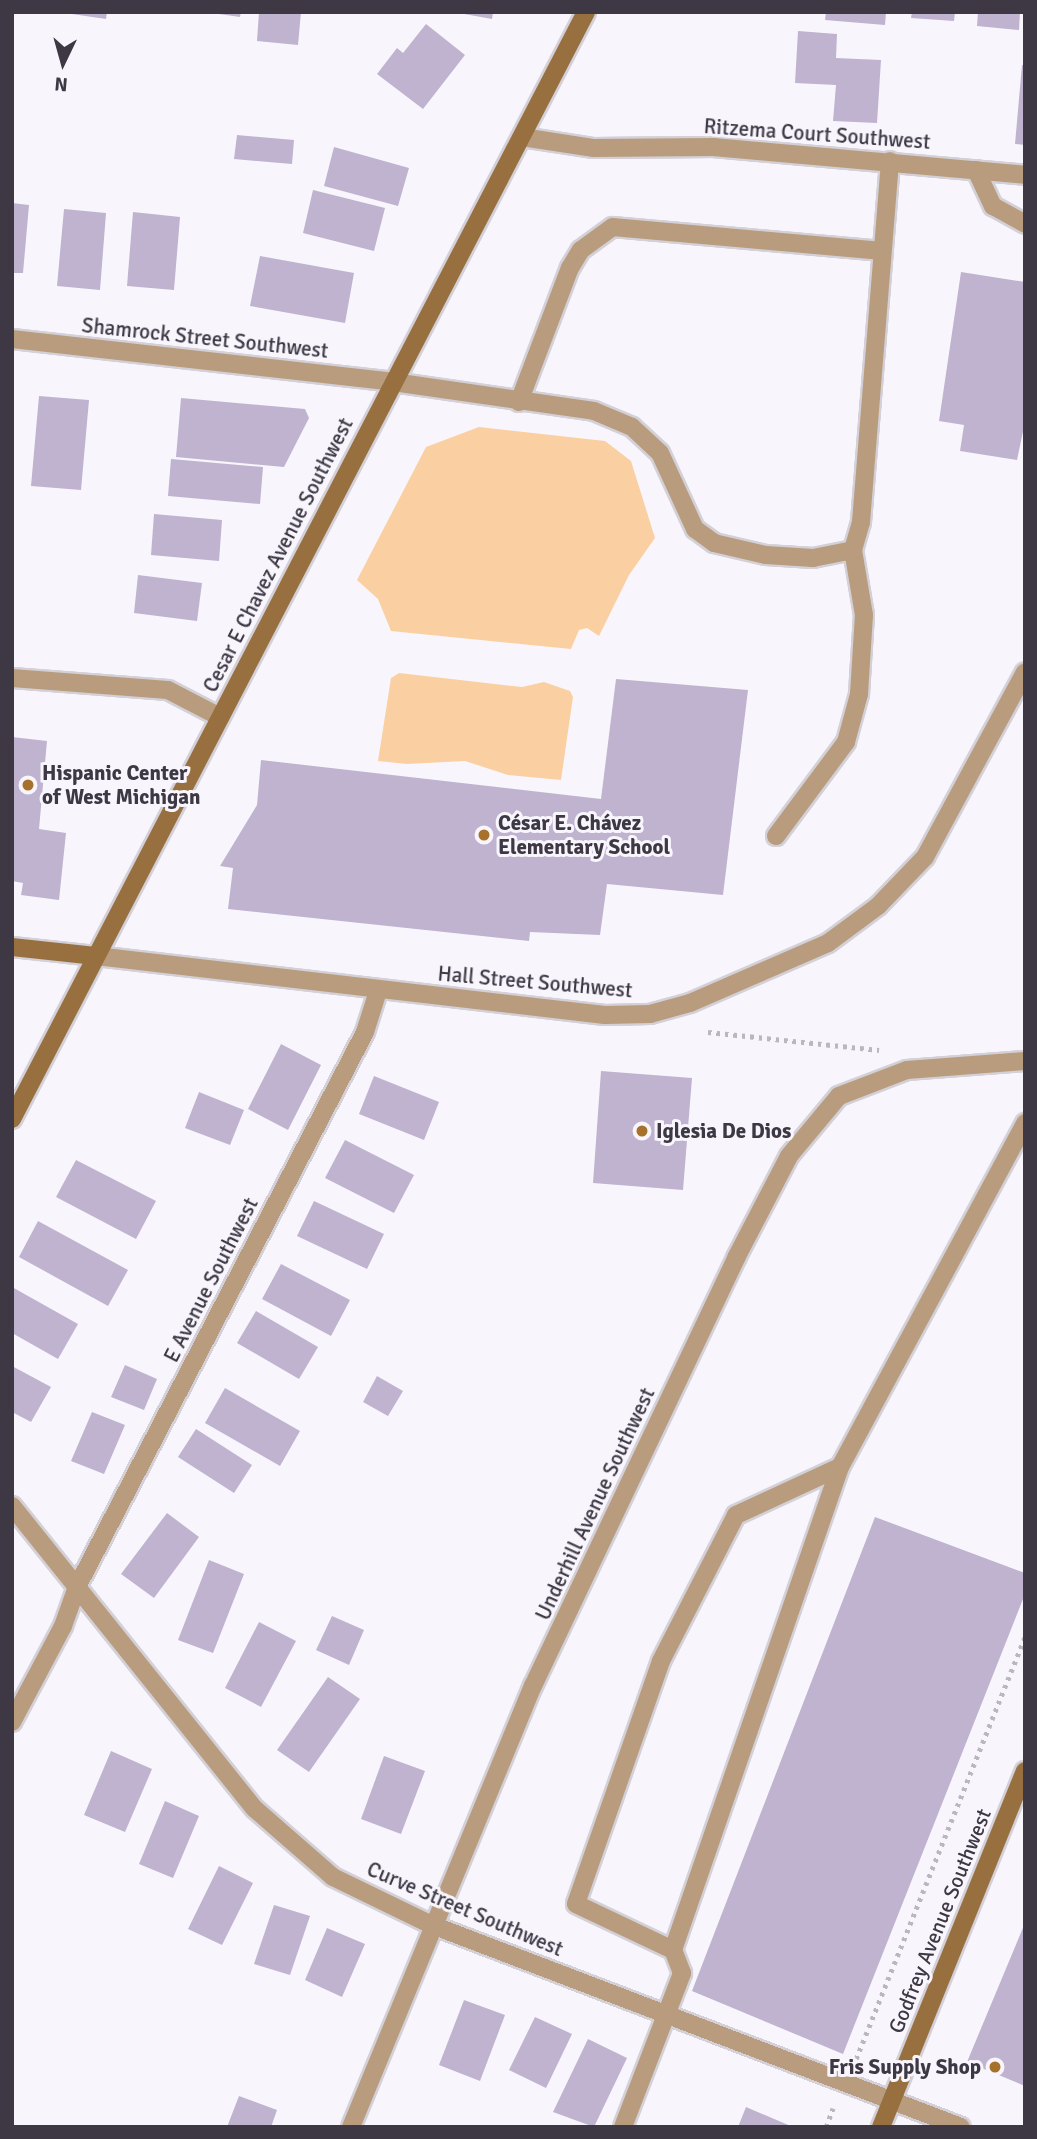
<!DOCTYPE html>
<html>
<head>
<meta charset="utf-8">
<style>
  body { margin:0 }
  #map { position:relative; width:1037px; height:2139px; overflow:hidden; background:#f8f6fc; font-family:Signika,sans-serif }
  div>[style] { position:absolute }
  .green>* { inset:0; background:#fad0a2 }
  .building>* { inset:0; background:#bfb3d0 }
  .path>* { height:4.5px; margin-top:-2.25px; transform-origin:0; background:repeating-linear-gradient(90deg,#bab7bf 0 3.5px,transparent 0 8.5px) }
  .roads { filter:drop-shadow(2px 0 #d3d0d7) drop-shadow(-2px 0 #d3d0d7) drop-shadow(0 2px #d3d0d7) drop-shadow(0 -2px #d3d0d7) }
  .lane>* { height:18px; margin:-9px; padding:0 9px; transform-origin:9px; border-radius:9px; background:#b89c7d }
  .street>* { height:18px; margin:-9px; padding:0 9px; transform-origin:9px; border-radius:9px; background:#b89c7d }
  .secondary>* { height:18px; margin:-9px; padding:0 9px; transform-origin:9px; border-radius:9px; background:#987040 }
  .dots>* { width:19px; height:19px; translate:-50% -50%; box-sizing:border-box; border:4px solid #f8f6fc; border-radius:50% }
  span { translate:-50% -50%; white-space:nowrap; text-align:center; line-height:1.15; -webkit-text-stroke:6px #f8f6fc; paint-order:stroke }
  .street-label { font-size:21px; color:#3d3844 }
  .poi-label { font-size:21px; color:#3d3844; font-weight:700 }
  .left { translate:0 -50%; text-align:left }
  .right { translate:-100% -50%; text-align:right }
  .frame { position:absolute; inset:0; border:14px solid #3d3844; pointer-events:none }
  .north { position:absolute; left:28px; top:28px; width:70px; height:70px; -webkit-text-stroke:5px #f8f6fc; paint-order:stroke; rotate:185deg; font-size:19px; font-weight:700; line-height:28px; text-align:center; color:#3d3844 }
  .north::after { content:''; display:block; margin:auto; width:24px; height:32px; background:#3d3844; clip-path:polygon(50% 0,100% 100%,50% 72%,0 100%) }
</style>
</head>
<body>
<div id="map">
  <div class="green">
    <i style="clip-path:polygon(479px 427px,605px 441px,631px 461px,655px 538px,629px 575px,599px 636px,587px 628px,579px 630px,571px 649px,391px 631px,378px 599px,357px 580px,426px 447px)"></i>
    <i style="clip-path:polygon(399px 673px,522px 687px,544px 682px,570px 691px,573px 697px,561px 780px,508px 775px,465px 761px,407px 764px,378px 761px,391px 678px)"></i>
  </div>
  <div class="building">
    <i style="clip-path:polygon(58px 12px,107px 12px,106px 19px)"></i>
    <i style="clip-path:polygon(205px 12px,241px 12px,240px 17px)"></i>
    <i style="clip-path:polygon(259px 12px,301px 12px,298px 45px,257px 41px)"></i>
    <i style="clip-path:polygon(453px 12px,493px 12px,492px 19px)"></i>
    <i style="clip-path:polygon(826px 12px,886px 12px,885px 25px,825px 20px)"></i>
    <i style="clip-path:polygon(912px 12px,955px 12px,954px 21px,911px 18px)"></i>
    <i style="clip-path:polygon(978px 12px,1020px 12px,1019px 30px,977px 26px)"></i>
    <i style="clip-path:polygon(426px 24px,465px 55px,423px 109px,377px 74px,397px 48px,403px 53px)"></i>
    <i style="clip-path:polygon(798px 31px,837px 34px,836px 58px,881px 60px,877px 123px,833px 121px,836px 85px,795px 83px)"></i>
    <i style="clip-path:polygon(1022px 65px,1025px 65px,1025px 145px,1015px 144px)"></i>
    <i style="clip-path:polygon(237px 135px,294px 140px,292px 164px,234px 159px)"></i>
    <i style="clip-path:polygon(334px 147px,409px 168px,398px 206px,324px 186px)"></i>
    <i style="clip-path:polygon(313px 190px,385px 208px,374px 251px,303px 233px)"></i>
    <i style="clip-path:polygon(12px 203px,29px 205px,23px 273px,12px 273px)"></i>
    <i style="clip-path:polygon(64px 209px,106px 213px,100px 290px,57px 286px)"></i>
    <i style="clip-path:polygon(133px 212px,180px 217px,174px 290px,127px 286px)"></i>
    <i style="clip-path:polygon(260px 256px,354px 273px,345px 323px,250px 306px)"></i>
    <i style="clip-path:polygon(961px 272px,1025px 282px,1025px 422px,1017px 460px,960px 451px,964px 425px,939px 421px)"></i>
    <i style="clip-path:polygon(39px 396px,89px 400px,81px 490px,31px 486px)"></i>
    <i style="clip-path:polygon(181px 398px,305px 409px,309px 418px,284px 467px,176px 457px)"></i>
    <i style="clip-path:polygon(171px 459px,263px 467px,260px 504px,168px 496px)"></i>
    <i style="clip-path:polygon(154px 514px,222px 520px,219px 561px,151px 555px)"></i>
    <i style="clip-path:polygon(138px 575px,202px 583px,197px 621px,134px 613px)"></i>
    <i style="clip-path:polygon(616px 679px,748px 690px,723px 895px,607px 884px,600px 935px,530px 932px,529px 941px,228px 909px,233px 868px,220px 866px,257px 805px,261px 760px,601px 799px)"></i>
    <i style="clip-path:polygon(12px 737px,47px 741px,39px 829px,66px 833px,59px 900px,21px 895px,23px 883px,12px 881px)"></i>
    <i style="clip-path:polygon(281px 1044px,321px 1065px,288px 1130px,248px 1109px)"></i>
    <i style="clip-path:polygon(601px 1071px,692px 1078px,683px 1190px,593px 1183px)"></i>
    <i style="clip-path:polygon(374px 1076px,439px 1102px,424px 1140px,359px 1114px)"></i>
    <i style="clip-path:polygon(199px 1092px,244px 1110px,230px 1145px,185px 1128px)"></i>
    <i style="clip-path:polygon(345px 1140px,414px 1175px,394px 1213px,325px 1178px)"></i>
    <i style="clip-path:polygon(76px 1160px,156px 1201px,136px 1239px,56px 1197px)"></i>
    <i style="clip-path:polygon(314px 1201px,384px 1234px,367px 1269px,297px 1236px)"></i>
    <i style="clip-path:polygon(38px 1221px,128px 1270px,108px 1306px,19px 1257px)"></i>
    <i style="clip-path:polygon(281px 1264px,350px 1300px,331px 1336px,262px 1299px)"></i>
    <i style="clip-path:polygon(12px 1287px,78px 1324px,58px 1359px,12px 1333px)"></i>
    <i style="clip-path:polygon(256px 1311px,318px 1347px,299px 1379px,237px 1343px)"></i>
    <i style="clip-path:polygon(125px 1365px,157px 1379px,144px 1410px,111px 1397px)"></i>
    <i style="clip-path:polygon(12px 1366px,51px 1387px,31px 1422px,12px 1412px)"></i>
    <i style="clip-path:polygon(377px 1376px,403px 1391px,388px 1416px,363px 1402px)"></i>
    <i style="clip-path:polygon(225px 1388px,300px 1431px,280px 1466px,205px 1423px)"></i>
    <i style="clip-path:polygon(92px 1412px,125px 1425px,104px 1474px,71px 1461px)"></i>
    <i style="clip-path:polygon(196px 1429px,252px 1465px,234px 1493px,178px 1457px)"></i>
    <i style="clip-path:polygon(167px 1513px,199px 1537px,154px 1598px,121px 1574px)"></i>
    <i style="clip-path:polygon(875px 1517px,1025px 1573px,1025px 1594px,843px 2054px,692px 1991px)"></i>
    <i style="clip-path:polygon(209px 1560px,244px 1574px,213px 1653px,178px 1640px)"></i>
    <i style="clip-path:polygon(332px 1616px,364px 1630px,349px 1665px,316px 1650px)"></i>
    <i style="clip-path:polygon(259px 1622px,296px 1641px,261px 1707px,225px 1688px)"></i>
    <i style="clip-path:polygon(328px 1677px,360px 1699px,309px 1772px,277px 1750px)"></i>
    <i style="clip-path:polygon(111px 1751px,152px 1769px,125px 1832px,84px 1815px)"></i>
    <i style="clip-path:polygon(384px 1756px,425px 1771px,401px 1834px,361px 1819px)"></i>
    <i style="clip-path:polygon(165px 1801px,199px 1816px,173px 1878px,139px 1864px)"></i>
    <i style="clip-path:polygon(219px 1866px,253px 1883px,222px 1945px,188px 1929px)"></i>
    <i style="clip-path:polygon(274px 1905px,310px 1916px,290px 1975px,254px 1964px)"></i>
    <i style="clip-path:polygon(1025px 1923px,1025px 2086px,967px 2062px)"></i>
    <i style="clip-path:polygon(327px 1928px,365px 1944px,342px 1997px,305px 1980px)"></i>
    <i style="clip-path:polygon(464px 2000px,505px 2015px,480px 2081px,439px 2065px)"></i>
    <i style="clip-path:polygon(535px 2017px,572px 2034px,546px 2088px,509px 2070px)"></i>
    <i style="clip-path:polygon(588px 2039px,627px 2058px,594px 2127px,553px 2112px)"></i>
    <i style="clip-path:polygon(239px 2096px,277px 2110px,271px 2127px,227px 2127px)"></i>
    <i style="clip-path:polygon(746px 2107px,793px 2127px,738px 2127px)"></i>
  </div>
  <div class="path">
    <i style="left:708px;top:1032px;width:172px;rotate:6deg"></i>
    <i style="left:856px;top:2059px;width:455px;rotate:-68.2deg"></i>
    <i style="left:826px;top:2127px;width:20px;rotate:-70deg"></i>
  </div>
  <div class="roads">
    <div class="lane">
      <i style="left:976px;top:170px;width:40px;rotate:65deg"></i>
      <i style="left:993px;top:206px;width:37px;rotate:29deg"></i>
      <i style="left:393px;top:382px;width:203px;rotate:8.2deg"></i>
      <i style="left:594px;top:411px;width:41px;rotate:22.8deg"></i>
      <i style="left:632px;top:427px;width:38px;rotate:43deg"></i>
      <i style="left:660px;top:453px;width:84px;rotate:65.3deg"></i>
      <i style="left:695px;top:529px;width:24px;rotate:36deg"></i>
      <i style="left:714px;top:543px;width:53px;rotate:13deg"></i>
      <i style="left:766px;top:555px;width:47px;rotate:3.7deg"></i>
      <i style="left:813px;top:558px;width:41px;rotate:-11.3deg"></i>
      <i style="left:519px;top:402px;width:143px;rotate:-69.2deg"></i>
      <i style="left:570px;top:268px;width:21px;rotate:-59deg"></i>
      <i style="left:581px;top:250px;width:39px;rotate:-36deg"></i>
      <i style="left:613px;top:227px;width:270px;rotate:5.1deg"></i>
      <i style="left:12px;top:678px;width:156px;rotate:4.4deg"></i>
      <i style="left:168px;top:690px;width:59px;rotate:27.4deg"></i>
      <i style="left:776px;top:836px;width:117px;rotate:-53.3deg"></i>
      <i style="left:846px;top:742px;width:50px;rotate:-74.8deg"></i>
      <i style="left:859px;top:694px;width:79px;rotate:-86.4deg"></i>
      <i style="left:864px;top:615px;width:66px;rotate:-99.6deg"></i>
      <i style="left:853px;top:550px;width:29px;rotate:-74deg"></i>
      <i style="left:861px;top:522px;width:362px;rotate:-85.4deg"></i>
      <i style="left:840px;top:1467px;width:391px;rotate:-61.7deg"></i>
      <i style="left:12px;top:1722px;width:109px;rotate:-62deg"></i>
      <i style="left:63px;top:1626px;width:41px;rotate:-70.3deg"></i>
      <i style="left:623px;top:2127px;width:165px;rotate:-69deg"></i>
      <i style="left:682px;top:1973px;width:25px;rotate:-111deg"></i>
      <i style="left:673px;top:1950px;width:511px;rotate:-70.93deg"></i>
      <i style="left:840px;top:1467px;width:115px;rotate:155.2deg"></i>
      <i style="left:736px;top:1515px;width:164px;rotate:117.2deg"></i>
      <i style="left:661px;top:1661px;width:257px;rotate:109.3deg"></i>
      <i style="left:576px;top:1904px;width:107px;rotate:25.4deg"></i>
    </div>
    <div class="street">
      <i style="left:522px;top:137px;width:73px;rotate:8.7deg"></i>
      <i style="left:594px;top:148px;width:119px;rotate:-0.5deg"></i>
      <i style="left:713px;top:147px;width:313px;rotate:5.1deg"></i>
      <i style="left:12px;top:339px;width:383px;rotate:6.4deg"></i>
      <i style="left:96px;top:956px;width:512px;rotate:6.61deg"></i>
      <i style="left:605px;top:1015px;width:45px;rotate:-1.3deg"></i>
      <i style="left:650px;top:1014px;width:41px;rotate:-15.4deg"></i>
      <i style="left:690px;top:1003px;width:150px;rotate:-23.5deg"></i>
      <i style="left:828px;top:943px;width:62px;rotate:-36.5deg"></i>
      <i style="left:878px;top:906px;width:68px;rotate:-46.2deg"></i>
      <i style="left:925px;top:857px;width:210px;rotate:-61.6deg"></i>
      <i style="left:12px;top:1506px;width:388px;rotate:51.3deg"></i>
      <i style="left:255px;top:1809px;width:103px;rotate:41.1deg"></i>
      <i style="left:333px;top:1877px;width:110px;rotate:25.9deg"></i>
      <i style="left:432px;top:1925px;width:566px;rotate:20.9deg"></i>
      <i style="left:77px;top:1587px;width:625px;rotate:-62.57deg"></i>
      <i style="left:365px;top:1032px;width:43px;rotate:-72.4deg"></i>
      <i style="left:351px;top:2127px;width:477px;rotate:-67.6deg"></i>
      <i style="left:533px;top:1686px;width:474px;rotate:-64.6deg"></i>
      <i style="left:736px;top:1258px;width:115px;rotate:-62.5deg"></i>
      <i style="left:789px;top:1156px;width:78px;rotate:-50.2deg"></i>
      <i style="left:839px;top:1096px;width:73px;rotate:-20.9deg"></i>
      <i style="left:907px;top:1070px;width:118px;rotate:-4.4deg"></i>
    </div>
    <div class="secondary">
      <i style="left:12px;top:947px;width:84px;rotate:6.1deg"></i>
      <i style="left:12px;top:1119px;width:1247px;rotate:-62.59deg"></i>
      <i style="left:881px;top:2127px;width:384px;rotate:-68deg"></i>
    </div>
  </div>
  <div class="dots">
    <i style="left:28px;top:785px;background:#a6712b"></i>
    <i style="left:484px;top:835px;background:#a6712b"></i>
    <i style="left:642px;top:1131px;background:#a6712b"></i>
    <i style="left:995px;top:2067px;background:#a6712b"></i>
  </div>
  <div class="street-label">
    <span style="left:817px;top:134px;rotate:4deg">Ritzema Court Southwest</span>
    <span style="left:205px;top:338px;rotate:6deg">Shamrock Street Southwest</span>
    <span style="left:278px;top:555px;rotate:-63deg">Cesar E Chavez Avenue Southwest</span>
    <span style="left:535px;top:982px;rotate:5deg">Hall Street Southwest</span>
    <span style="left:211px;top:1280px;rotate:-63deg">E Avenue Southwest</span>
    <span style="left:595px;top:1504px;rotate:-65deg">Underhill Avenue Southwest</span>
    <span style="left:465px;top:1909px;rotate:23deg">Curve Street Southwest</span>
    <span style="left:940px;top:1921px;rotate:-68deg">Godfrey Avenue Southwest</span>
  </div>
  <div class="poi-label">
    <span class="left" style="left:42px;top:785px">Hispanic Center<br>of West Michigan</span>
    <span class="left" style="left:498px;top:835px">César E. Chávez<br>Elementary School</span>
    <span class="left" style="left:656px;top:1131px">Iglesia De Dios</span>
    <span class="right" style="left:981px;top:2067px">Fris Supply Shop</span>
  </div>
  <div class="frame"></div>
  <div class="north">N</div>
</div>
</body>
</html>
